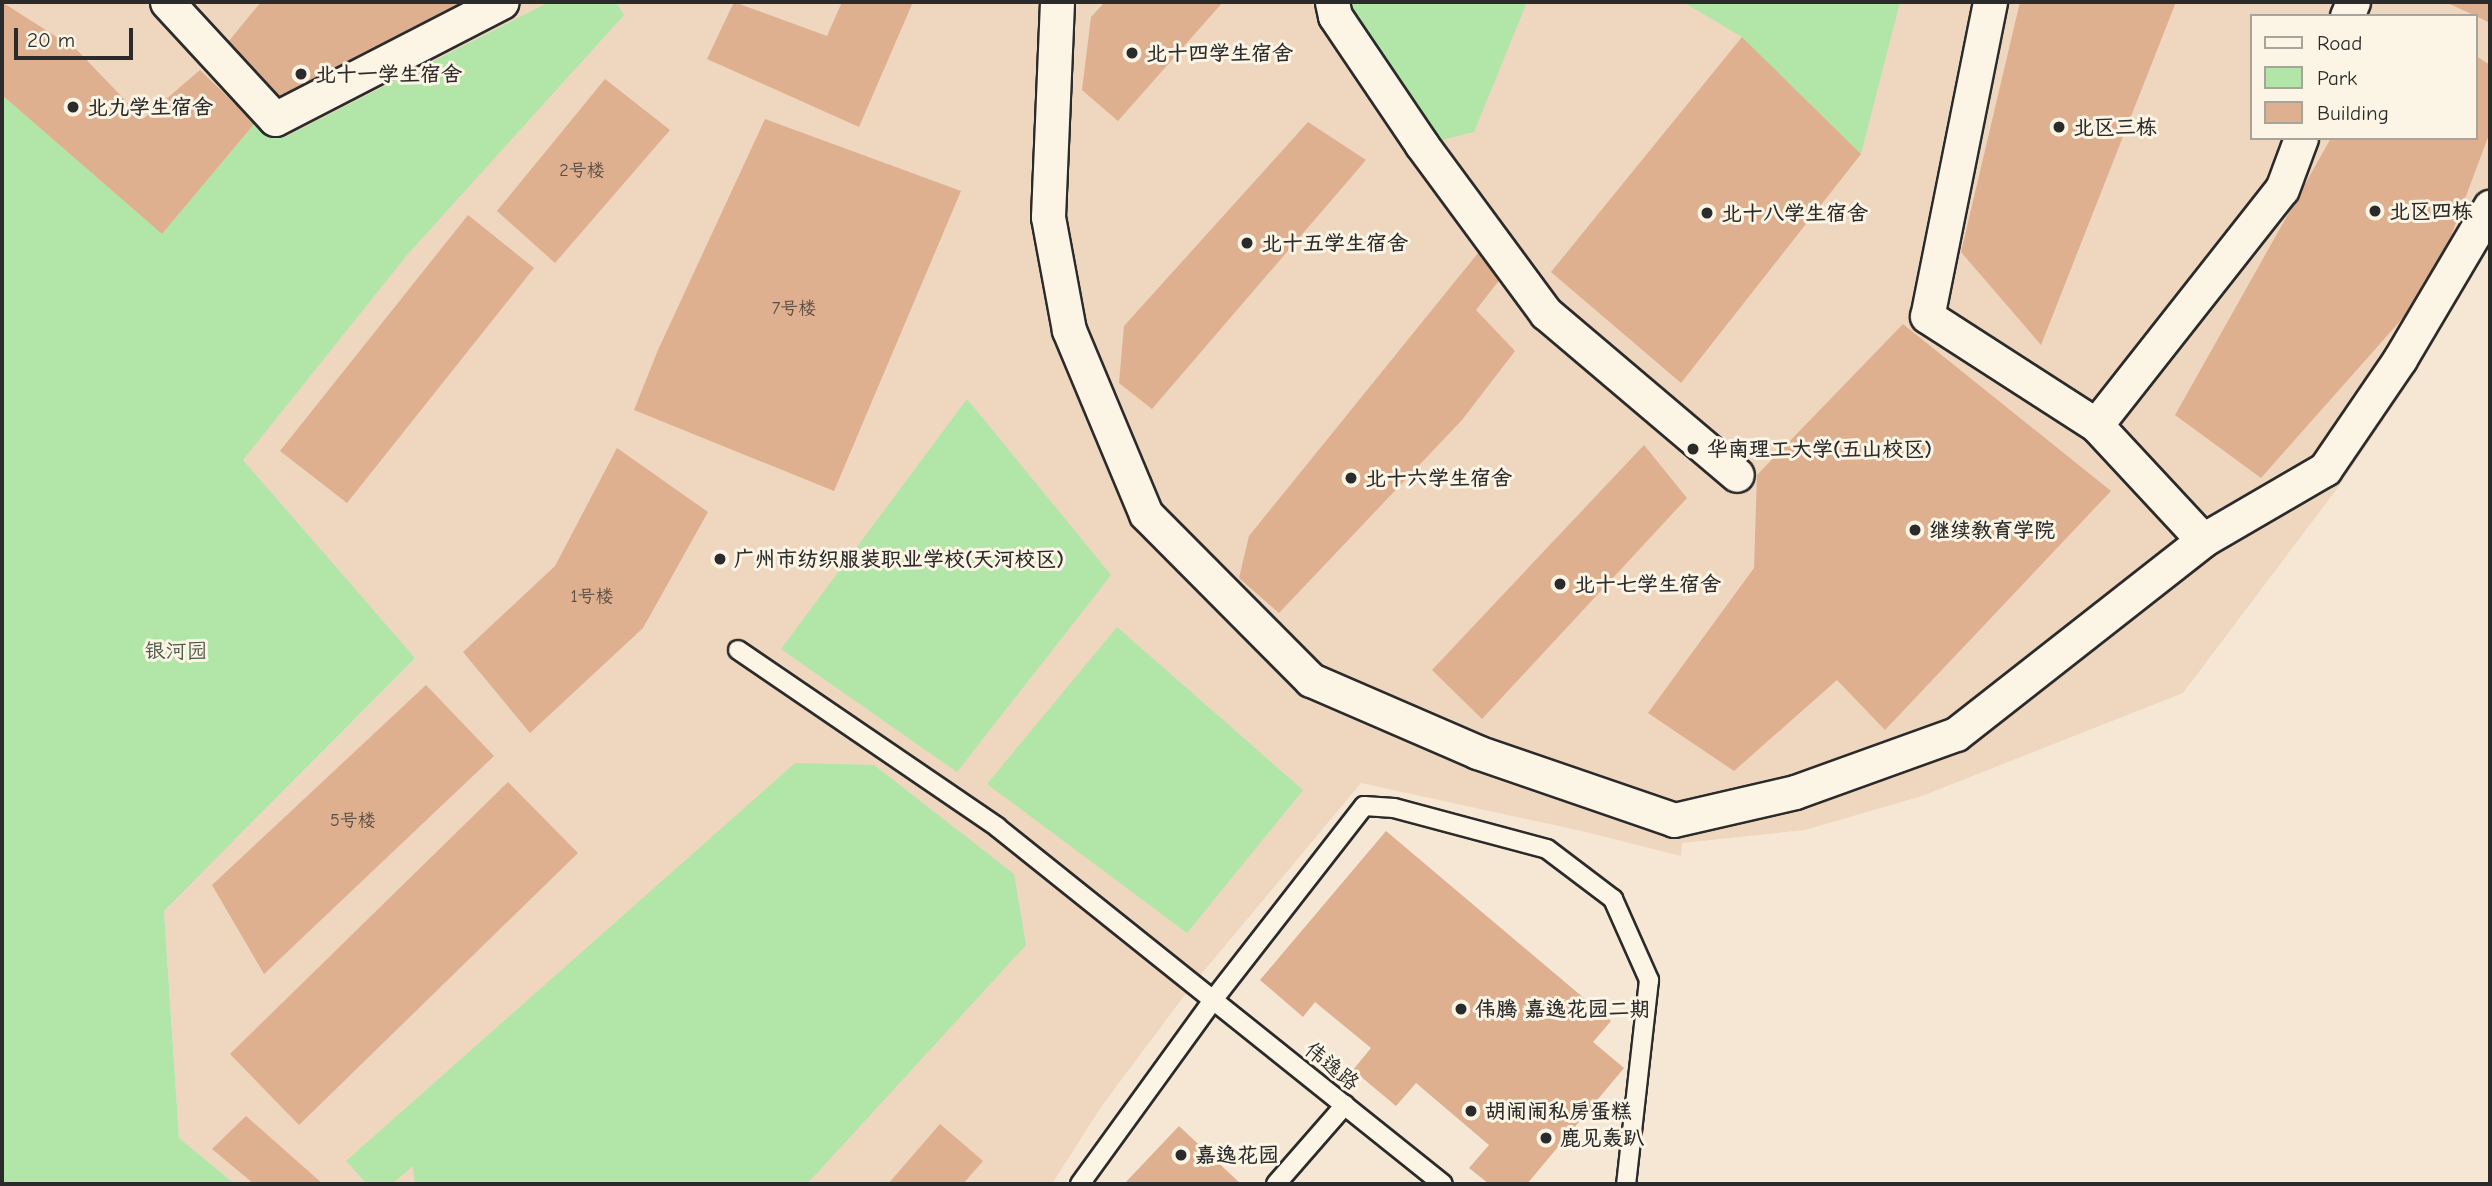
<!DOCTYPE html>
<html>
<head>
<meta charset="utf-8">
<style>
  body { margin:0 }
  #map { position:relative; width:2492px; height:1186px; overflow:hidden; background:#f6e7d4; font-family:"Comic Neue","LXGW WenKai TC",sans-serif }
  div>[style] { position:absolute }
  .built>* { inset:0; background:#efd6bf }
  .green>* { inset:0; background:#b1e6a8 }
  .building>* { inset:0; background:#deb08f }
  .roads { filter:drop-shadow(2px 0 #2b2b2b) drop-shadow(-2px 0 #2b2b2b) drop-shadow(0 2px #2b2b2b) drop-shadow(0 -2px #2b2b2b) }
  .service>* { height:18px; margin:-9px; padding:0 9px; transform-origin:9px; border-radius:9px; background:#fcf5e5 }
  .minor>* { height:33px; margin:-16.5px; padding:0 16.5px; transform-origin:16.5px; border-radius:16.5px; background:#fcf5e5 }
  .dots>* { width:19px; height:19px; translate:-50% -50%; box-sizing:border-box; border:4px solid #fcf5e5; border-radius:50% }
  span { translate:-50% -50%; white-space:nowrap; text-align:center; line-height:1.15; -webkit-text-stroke:6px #fcf5e5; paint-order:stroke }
  .number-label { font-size:18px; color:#584c44 }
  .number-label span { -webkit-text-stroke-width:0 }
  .poi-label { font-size:21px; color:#2b2b2b; font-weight:700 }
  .left { translate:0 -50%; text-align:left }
  .park-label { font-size:21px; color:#4c5a4a }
  .street-label { font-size:21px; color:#2b2b2b }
  .frame { position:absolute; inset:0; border:4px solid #2b2b2b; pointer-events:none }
  .legend { position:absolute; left:2250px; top:14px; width:228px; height:126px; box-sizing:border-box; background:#fcf5e5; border:2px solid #a8a49b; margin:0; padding:9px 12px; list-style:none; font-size:21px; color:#2b2b2b }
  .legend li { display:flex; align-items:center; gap:14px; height:35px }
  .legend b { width:35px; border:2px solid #a8a49b }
  .scale { position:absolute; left:14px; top:28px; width:119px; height:32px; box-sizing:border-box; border:4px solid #2b2b2b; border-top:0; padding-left:9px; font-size:21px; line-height:24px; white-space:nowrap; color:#2b2b2b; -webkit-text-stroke:5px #fcf5e5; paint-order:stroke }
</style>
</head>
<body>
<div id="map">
  <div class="built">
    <i style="clip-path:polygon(evenodd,2px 2px,2490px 2px,2490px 246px,2414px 375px,2339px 486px,2183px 693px,1922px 796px,1805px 830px,1682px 843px,1681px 856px,1586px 832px,1361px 783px,1193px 984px,1101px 1107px,1052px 1184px,235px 1184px,179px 1138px,164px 911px,415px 658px,2px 312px,2px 2px,2252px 16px,2476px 16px,2476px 138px,2252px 138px,2252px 16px)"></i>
  </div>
  <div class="green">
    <i style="clip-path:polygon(549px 2px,616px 2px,624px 15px,407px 255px,243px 460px,415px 658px,164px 911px,179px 1138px,235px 1184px,2px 1184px,2px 95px,162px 234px,255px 123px,285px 137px)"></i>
    <i style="clip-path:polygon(1332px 2px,1527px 2px,1474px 132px,1422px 145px)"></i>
    <i style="clip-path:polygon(1683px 2px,1900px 2px,1861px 154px,1742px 37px)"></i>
    <i style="clip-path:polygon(967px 399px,1111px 575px,957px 772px,781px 649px)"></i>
    <i style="clip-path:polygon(1117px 627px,1303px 790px,1187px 933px,987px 784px)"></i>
    <i style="clip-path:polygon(795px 763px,874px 765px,1014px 874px,1026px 945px,807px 1184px,415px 1184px,413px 1166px,392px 1184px,367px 1184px,346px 1161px)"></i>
  </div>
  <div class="building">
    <i style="clip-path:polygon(2px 2px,77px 50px,143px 119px,200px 70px,255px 123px,162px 234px,2px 95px)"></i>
    <i style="clip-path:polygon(261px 2px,469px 2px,288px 106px,228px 42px)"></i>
    <i style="clip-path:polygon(734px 2px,827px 36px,842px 2px,913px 2px,859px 127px,707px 59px)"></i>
    <i style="clip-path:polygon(1105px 2px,1223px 2px,1118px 121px,1082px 90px,1091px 17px)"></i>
    <i style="clip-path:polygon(2020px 2px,2176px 2px,2041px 345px,1961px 252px)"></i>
    <i style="clip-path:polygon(2445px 2px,2490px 2px,2490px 23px,2476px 16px)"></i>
    <i style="clip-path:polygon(1742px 37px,1861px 154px,1681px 383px,1551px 272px)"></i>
    <i style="clip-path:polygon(2476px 56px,2490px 65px,2490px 132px,2433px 284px,2261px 478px,2175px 415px,2331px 138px,2476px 138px)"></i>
    <i style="clip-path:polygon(605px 79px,670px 130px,555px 263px,497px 211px)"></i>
    <i style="clip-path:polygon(765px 119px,961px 191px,834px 491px,634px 410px,658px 350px)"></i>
    <i style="clip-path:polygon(1308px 122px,1366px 160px,1152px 409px,1119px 383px,1124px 326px)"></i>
    <i style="clip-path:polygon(468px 215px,534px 268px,347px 503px,280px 451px)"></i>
    <i style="clip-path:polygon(1478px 253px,1504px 274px,1476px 310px,1515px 351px,1462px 420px,1279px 613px,1239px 578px,1249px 536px)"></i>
    <i style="clip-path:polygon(1903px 324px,2111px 491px,1885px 730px,1837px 680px,1734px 771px,1648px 713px,1754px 568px,1757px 475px)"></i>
    <i style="clip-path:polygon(1644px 445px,1687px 498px,1482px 719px,1432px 670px)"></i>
    <i style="clip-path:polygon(617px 448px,708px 512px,643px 628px,530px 733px,463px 652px,555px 566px)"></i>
    <i style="clip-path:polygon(426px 685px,494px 756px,264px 974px,212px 885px)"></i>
    <i style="clip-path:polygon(508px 782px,578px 853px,299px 1125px,230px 1054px)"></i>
    <i style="clip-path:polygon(1386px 831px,1611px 1021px,1593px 1042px,1624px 1068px,1527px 1184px,1489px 1184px,1469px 1168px,1489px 1145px,1416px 1083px,1396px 1106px,1353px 1070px,1371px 1048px,1315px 1002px,1303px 1017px,1260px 980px)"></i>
    <i style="clip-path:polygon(246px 1116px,323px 1184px,254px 1184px,212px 1149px)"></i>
    <i style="clip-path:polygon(940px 1124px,983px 1161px,963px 1184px,888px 1184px)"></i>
    <i style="clip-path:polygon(1179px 1126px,1241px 1184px,1124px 1184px)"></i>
  </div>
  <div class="roads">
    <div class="service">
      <i style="left:738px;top:650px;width:314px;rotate:34.3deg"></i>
      <i style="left:997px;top:827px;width:571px;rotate:38.68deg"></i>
      <i style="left:1080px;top:1184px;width:227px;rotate:-54.1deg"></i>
      <i style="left:1213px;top:1000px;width:246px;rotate:-52.1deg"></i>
      <i style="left:1364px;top:806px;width:30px;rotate:4deg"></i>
      <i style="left:1394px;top:808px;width:158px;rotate:15deg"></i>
      <i style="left:1547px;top:849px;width:83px;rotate:37.1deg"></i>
      <i style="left:1613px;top:899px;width:89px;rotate:66deg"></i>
      <i style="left:1649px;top:980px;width:205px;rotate:96.4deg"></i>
      <i style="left:1276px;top:1184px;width:105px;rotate:-48.9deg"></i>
    </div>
    <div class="minor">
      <i style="left:167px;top:2px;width:159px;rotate:47.3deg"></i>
      <i style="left:275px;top:119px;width:255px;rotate:-27.3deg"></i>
      <i style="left:1057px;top:2px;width:215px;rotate:92.4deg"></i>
      <i style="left:1048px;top:217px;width:115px;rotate:79.5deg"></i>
      <i style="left:1069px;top:330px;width:199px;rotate:67.3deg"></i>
      <i style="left:1146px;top:514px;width:234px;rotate:45.2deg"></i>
      <i style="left:1311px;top:680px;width:181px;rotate:23.4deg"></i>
      <i style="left:1477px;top:752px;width:208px;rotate:19deg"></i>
      <i style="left:1674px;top:820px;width:124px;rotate:-13deg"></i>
      <i style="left:1795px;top:792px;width:171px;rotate:-19.8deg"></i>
      <i style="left:1956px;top:734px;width:314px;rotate:-38.1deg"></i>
      <i style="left:2203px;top:540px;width:141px;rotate:-30.2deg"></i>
      <i style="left:2325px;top:469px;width:133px;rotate:-55.7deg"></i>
      <i style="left:2400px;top:359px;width:177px;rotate:-59.4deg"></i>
      <i style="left:1332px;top:2px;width:14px;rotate:78deg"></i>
      <i style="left:1335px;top:16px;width:156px;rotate:56deg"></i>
      <i style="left:1422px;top:145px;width:209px;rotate:53.6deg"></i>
      <i style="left:1546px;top:313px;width:250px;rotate:40.3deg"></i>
      <i style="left:1990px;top:2px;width:320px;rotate:101.3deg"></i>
      <i style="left:1927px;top:316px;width:201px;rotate:32.8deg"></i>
      <i style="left:2347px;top:16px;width:15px;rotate:-67deg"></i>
      <i style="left:2203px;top:540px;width:157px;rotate:-132.9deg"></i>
      <i style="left:2096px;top:425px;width:300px;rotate:-51.8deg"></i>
      <i style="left:2282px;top:189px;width:54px;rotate:-69.6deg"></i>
    </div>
  </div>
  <div class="dots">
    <i style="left:1132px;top:53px;background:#2b2b2b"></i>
    <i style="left:301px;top:74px;background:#2b2b2b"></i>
    <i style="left:73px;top:107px;background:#2b2b2b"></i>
    <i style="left:2059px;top:127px;background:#2b2b2b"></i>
    <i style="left:2375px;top:211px;background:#2b2b2b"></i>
    <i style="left:1707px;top:213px;background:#2b2b2b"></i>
    <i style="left:1247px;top:243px;background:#2b2b2b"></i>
    <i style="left:1693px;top:449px;background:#2b2b2b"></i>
    <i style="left:1351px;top:478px;background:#2b2b2b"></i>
    <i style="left:1915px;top:530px;background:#2b2b2b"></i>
    <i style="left:720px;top:559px;background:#2b2b2b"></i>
    <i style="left:1560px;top:584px;background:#2b2b2b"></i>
    <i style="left:1461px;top:1009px;background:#2b2b2b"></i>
    <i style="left:1471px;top:1111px;background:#2b2b2b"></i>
    <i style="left:1546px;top:1138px;background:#2b2b2b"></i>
    <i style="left:1181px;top:1155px;background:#2b2b2b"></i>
  </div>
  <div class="number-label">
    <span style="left:582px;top:171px">2号楼</span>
    <span style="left:794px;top:309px">7号楼</span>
    <span style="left:592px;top:597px">1号楼</span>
    <span style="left:353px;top:821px">5号楼</span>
  </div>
  <div class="poi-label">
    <span class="left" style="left:1146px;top:53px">北十四学生宿舍</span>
    <span class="left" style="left:315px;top:74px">北十一学生宿舍</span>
    <span class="left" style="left:87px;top:107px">北九学生宿舍</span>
    <span class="left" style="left:2073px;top:127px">北区三栋</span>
    <span class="left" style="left:2389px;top:211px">北区四栋</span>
    <span class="left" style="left:1721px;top:213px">北十八学生宿舍</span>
    <span class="left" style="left:1261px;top:243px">北十五学生宿舍</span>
    <span class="left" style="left:1707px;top:449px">华南理工大学(五山校区)</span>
    <span class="left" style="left:1365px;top:478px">北十六学生宿舍</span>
    <span class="left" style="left:1929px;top:530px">继续教育学院</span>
    <span class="left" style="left:734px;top:559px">广州市纺织服装职业学校(天河校区)</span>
    <span class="left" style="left:1574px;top:584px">北十七学生宿舍</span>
    <span class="left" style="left:1475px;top:1009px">伟腾 嘉逸花园二期</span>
    <span class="left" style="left:1485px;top:1111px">胡闹闹私房蛋糕</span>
    <span class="left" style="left:1560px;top:1138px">鹿见轰趴</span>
    <span class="left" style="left:1195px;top:1155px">嘉逸花园</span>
  </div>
  <div class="park-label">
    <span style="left:176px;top:651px">银河园</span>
  </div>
  <div class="street-label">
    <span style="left:1332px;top:1066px;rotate:39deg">伟逸路</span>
  </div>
  <div class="frame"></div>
  <ul class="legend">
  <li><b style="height:9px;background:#fcf5e5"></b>Road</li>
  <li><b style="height:19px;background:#b1e6a8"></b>Park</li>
  <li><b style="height:19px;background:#deb08f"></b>Building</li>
  </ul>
  <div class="scale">20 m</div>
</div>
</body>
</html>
